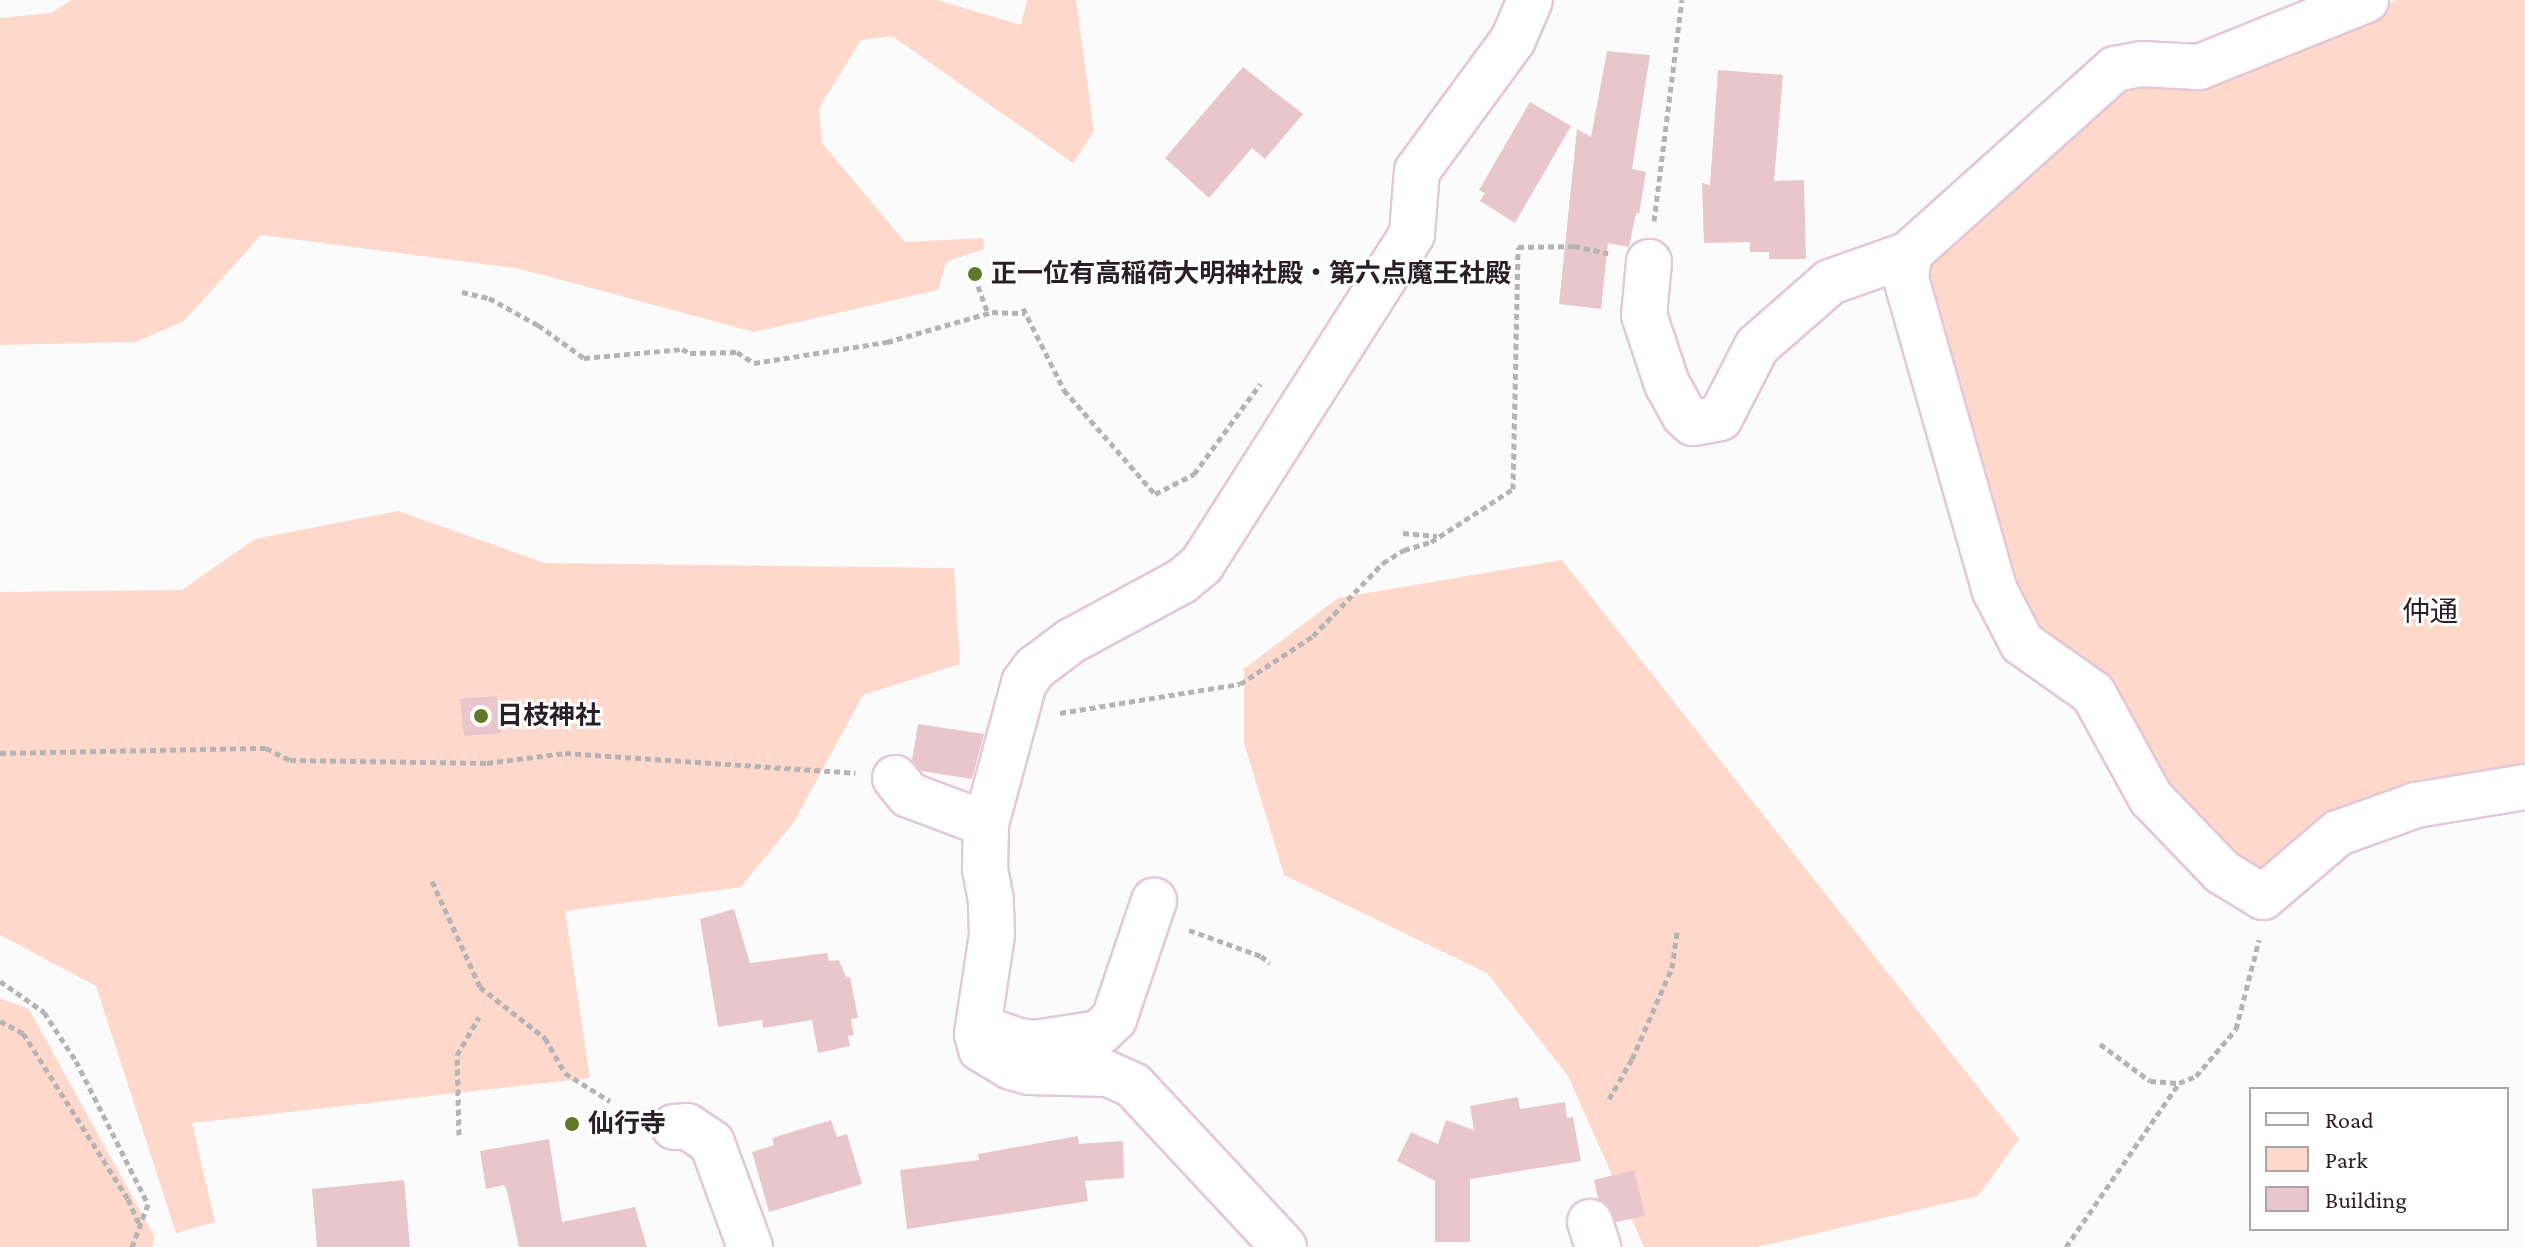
<!DOCTYPE html>
<html>
<head>
<meta charset="utf-8">
<style>
  body { margin:0 }
  #map { position:relative; width:2525px; height:1247px; overflow:hidden; background:#fbfbfb; font-family:"Crimson Pro","Noto Sans JP",serif }
  div>[style] { position:absolute }
  .green>* { inset:0; background:#ffd8cc }
  .building>* { inset:0; background:#e9c6cb }
  .path>* { height:5px; margin-top:-2.5px; transform-origin:0; background:repeating-linear-gradient(90deg,#b6b3b5 0 6px,transparent 0 10px) }
  .roads { filter:drop-shadow(2px 0 #e4c8d9) drop-shadow(-2px 0 #e4c8d9) drop-shadow(0 2px #e4c8d9) drop-shadow(0 -2px #e4c8d9) }
  .minor>* { height:44px; margin:-22px; padding:0 22px; transform-origin:22px; border-radius:22px; background:#fff }
  .dots>* { width:22px; height:22px; translate:-50% -50%; box-sizing:border-box; border:4px solid #fff; border-radius:50% }
  span { translate:-50% -50%; white-space:nowrap; text-align:center; line-height:1.15; -webkit-text-stroke:6px #fff; paint-order:stroke }
  .poi-label { font-size:26px; color:#2a1f26; font-weight:700 }
  .left { translate:0 -50%; text-align:left }
  .neighbourhood-label { font-size:28px; color:#2a1f26 }
  .legend { position:absolute; left:2249px; top:1087px; width:260px; height:144px; box-sizing:border-box; background:#fff; border:2px solid #aaa5a8; margin:0; padding:10px 14px; list-style:none; font-size:24px; color:#2a1f26 }
  .legend li { display:flex; align-items:center; gap:16px; height:40px }
  .legend b { width:40px; border:2px solid #aaa5a8 }
</style>
</head>
<body>
<div id="map">
  <div class="green">
    <i style="clip-path:polygon(72px 0,937px 0,1021px 25px,1027px 0,1076px 0,1094px 131px,1073px 163px,892px 36px,861px 40px,819px 108px,822px 143px,905px 242px,983px 238px,984px 249px,946px 262px,938px 290px,754px 332px,521px 269px,261px 235px,184px 321px,136px 342px,0 345px,0 18px,51px 13px)"></i>
    <i style="clip-path:polygon(2395px 0,2525px 0,2525px 771px,2252px 877px,2031px 632px,1989px 532px,1927px 274px,1928px 252px,2129px 87px,2374px 18px)"></i>
    <i style="clip-path:polygon(398px 511px,545px 563px,954px 568px,960px 664px,863px 695px,794px 822px,741px 887px,565px 911px,590px 1078px,192px 1123px,215px 1222px,176px 1233px,96px 986px,0 935px,0 592px,182px 590px,255px 539px)"></i>
    <i style="clip-path:polygon(1562px 560px,2019px 1139px,1978px 1196px,1757px 1247px,1644px 1247px,1568px 1076px,1487px 973px,1284px 875px,1244px 743px,1244px 669px,1338px 598px)"></i>
    <i style="clip-path:polygon(0 998px,29px 1009px,154px 1236px,153px 1247px,0 1247px)"></i>
  </div>
  <div class="building">
    <i style="clip-path:polygon(1607px 51px,1650px 55px,1632px 169px,1646px 172px,1639px 214px,1636px 213px,1629px 247px,1608px 243px,1601px 309px,1559px 304px,1577px 129px,1591px 137px)"></i>
    <i style="clip-path:polygon(1243px 67px,1303px 114px,1265px 159px,1252px 148px,1209px 198px,1165px 158px)"></i>
    <i style="clip-path:polygon(1718px 70px,1783px 75px,1774px 181px,1804px 180px,1806px 259px,1769px 259px,1769px 252px,1750px 252px,1750px 242px,1704px 243px,1702px 183px,1710px 185px)"></i>
    <i style="clip-path:polygon(1530px 102px,1571px 126px,1515px 223px,1480px 201px,1485px 193px,1479px 190px)"></i>
    <i style="clip-path:polygon(497px 696px,501px 733px,464px 736px,460px 699px)"></i>
    <i style="clip-path:polygon(918px 724px,984px 734px,972px 779px,921px 771px,912px 760px)"></i>
    <i style="clip-path:polygon(734px 909px,750px 963px,827px 953px,829px 961px,839px 960px,846px 977px,850px 977px,858px 1018px,851px 1019px,854px 1035px,848px 1036px,850px 1046px,818px 1053px,812px 1020px,763px 1028px,762px 1020px,718px 1027px,700px 919px)"></i>
    <i style="clip-path:polygon(1518px 1097px,1520px 1109px,1565px 1102px,1567px 1118px,1573px 1117px,1581px 1161px,1470px 1179px,1470px 1242px,1435px 1242px,1435px 1181px,1397px 1161px,1411px 1132px,1438px 1144px,1446px 1120px,1474px 1130px,1470px 1106px)"></i>
    <i style="clip-path:polygon(831px 1120px,837px 1137px,847px 1134px,862px 1184px,769px 1212px,752px 1152px,774px 1145px,772px 1138px)"></i>
    <i style="clip-path:polygon(1078px 1136px,1079px 1144px,1123px 1141px,1124px 1178px,1085px 1181px,1088px 1201px,907px 1229px,900px 1170px,979px 1160px,978px 1154px)"></i>
    <i style="clip-path:polygon(549px 1139px,562px 1222px,635px 1207px,647px 1247px,519px 1247px,507px 1191px,504px 1185px,486px 1189px,480px 1151px)"></i>
    <i style="clip-path:polygon(1634px 1170px,1645px 1216px,1616px 1222px,1607px 1204px,1598px 1199px,1594px 1180px)"></i>
    <i style="clip-path:polygon(404px 1180px,410px 1247px,317px 1247px,312px 1189px)"></i>
  </div>
  <div class="path">
    <i style="left:1654px;top:221px;width:223px;rotate:-82.8deg"></i>
    <i style="left:978px;top:286px;width:30px;rotate:70deg"></i>
    <i style="left:462px;top:292px;width:28px;rotate:13deg"></i>
    <i style="left:489px;top:298px;width:56px;rotate:28.9deg"></i>
    <i style="left:538px;top:325px;width:57px;rotate:35.7deg"></i>
    <i style="left:584px;top:358px;width:98px;rotate:-5.2deg"></i>
    <i style="left:682px;top:349px;width:9px;rotate:27deg"></i>
    <i style="left:690px;top:353px;width:47px;rotate:-1.2deg"></i>
    <i style="left:737px;top:352px;width:20px;rotate:33deg"></i>
    <i style="left:754px;top:363px;width:135px;rotate:-9deg"></i>
    <i style="left:887px;top:342px;width:109px;rotate:-15.9deg"></i>
    <i style="left:992px;top:312px;width:33px;rotate:2deg"></i>
    <i style="left:1023px;top:308px;width:92px;rotate:63.4deg"></i>
    <i style="left:1064px;top:390px;width:138px;rotate:48.8deg"></i>
    <i style="left:1155px;top:494px;width:44px;rotate:-27.1deg"></i>
    <i style="left:1194px;top:474px;width:112px;rotate:-53.7deg"></i>
    <i style="left:1403px;top:533px;width:34px;rotate:5deg"></i>
    <i style="left:1060px;top:713px;width:182px;rotate:-9.2deg"></i>
    <i style="left:1240px;top:684px;width:87px;rotate:-33.3deg"></i>
    <i style="left:1313px;top:636px;width:101px;rotate:-46.2deg"></i>
    <i style="left:1383px;top:563px;width:25px;rotate:-32deg"></i>
    <i style="left:1404px;top:550px;width:28px;rotate:-17deg"></i>
    <i style="left:1431px;top:542px;width:98px;rotate:-32.9deg"></i>
    <i style="left:1513px;top:489px;width:242px;rotate:-88.8deg"></i>
    <i style="left:1518px;top:247px;width:56px;rotate:-1deg"></i>
    <i style="left:1574px;top:246px;width:35px;rotate:12deg"></i>
    <i style="left:0;top:753px;width:266px;rotate:-1.1deg"></i>
    <i style="left:266px;top:748px;width:27px;rotate:27deg"></i>
    <i style="left:290px;top:760px;width:197px;rotate:0.9deg"></i>
    <i style="left:487px;top:763px;width:79px;rotate:-7.3deg"></i>
    <i style="left:565px;top:753px;width:291px;rotate:3.9deg"></i>
    <i style="left:432px;top:881px;width:116px;rotate:65.6deg"></i>
    <i style="left:480px;top:987px;width:83px;rotate:38.1deg"></i>
    <i style="left:545px;top:1038px;width:40px;rotate:60.3deg"></i>
    <i style="left:565px;top:1073px;width:53px;rotate:31.9deg"></i>
    <i style="left:1189px;top:930px;width:77px;rotate:19.9deg"></i>
    <i style="left:1261px;top:956px;width:11px;rotate:38deg"></i>
    <i style="left:0;top:981px;width:54px;rotate:35.2deg"></i>
    <i style="left:44px;top:1012px;width:59px;rotate:56.9deg"></i>
    <i style="left:76px;top:1061px;width:160px;rotate:63.3deg"></i>
    <i style="left:148px;top:1204px;width:46px;rotate:110.4deg"></i>
    <i style="left:0;top:1021px;width:26px;rotate:28deg"></i>
    <i style="left:23px;top:1033px;width:196px;rotate:57.7deg"></i>
    <i style="left:128px;top:1199px;width:27px;rotate:66deg"></i>
    <i style="left:2100px;top:1044px;width:62px;rotate:36.5deg"></i>
    <i style="left:2150px;top:1081px;width:28px;rotate:4deg"></i>
    <i style="left:1609px;top:1099px;width:46px;rotate:-60.1deg"></i>
    <i style="left:1632px;top:1059px;width:99px;rotate:-66.3deg"></i>
    <i style="left:1672px;top:968px;width:37px;rotate:-82deg"></i>
    <i style="left:459px;top:1135px;width:80px;rotate:-91.4deg"></i>
    <i style="left:457px;top:1055px;width:44px;rotate:-59.9deg"></i>
    <i style="left:2066px;top:1247px;width:199px;rotate:-55.4deg"></i>
    <i style="left:2179px;top:1083px;width:18px;rotate:-22deg"></i>
    <i style="left:2196px;top:1076px;width:62px;rotate:-49.6deg"></i>
    <i style="left:2236px;top:1029px;width:92px;rotate:-75.5deg"></i>
  </div>
  <div class="roads">
    <div class="minor">
      <i style="left:2366px;top:0;width:180px;rotate:158.1deg"></i>
      <i style="left:2199px;top:67px;width:58px;rotate:-177deg"></i>
      <i style="left:2141px;top:64px;width:26px;rotate:169deg"></i>
      <i style="left:2115px;top:69px;width:277px;rotate:138.1deg"></i>
      <i style="left:1909px;top:254px;width:25px;rotate:97deg"></i>
      <i style="left:1906px;top:279px;width:324px;rotate:74.1deg"></i>
      <i style="left:1995px;top:591px;width:59px;rotate:62.6deg"></i>
      <i style="left:2022px;top:643px;width:87px;rotate:35.2deg"></i>
      <i style="left:2093px;top:693px;width:120px;rotate:61.1deg"></i>
      <i style="left:2151px;top:798px;width:103px;rotate:46.2deg"></i>
      <i style="left:2222px;top:872px;width:48px;rotate:31.4deg"></i>
      <i style="left:2263px;top:897px;width:99px;rotate:-40.5deg"></i>
      <i style="left:2338px;top:833px;width:83px;rotate:-19.7deg"></i>
      <i style="left:2416px;top:805px;width:110px;rotate:-9.4deg"></i>
      <i style="left:1649px;top:262px;width:53px;rotate:95.4deg"></i>
      <i style="left:1644px;top:315px;width:73px;rotate:71.6deg"></i>
      <i style="left:1667px;top:384px;width:35px;rotate:61deg"></i>
      <i style="left:1684px;top:415px;width:12px;rotate:42deg"></i>
      <i style="left:1693px;top:423px;width:27px;rotate:-10deg"></i>
      <i style="left:1720px;top:418px;width:81px;rotate:-62.8deg"></i>
      <i style="left:1757px;top:346px;width:97px;rotate:-41.2deg"></i>
      <i style="left:1830px;top:282px;width:84px;rotate:-19.5deg"></i>
      <i style="left:895px;top:778px;width:22px;rotate:51deg"></i>
      <i style="left:909px;top:795px;width:82px;rotate:20.6deg"></i>
      <i style="left:987px;top:1030px;width:34px;rotate:19deg"></i>
      <i style="left:1019px;top:1041px;width:16px;rotate:7deg"></i>
      <i style="left:1035px;top:1043px;width:65px;rotate:-8.9deg"></i>
      <i style="left:1099px;top:1033px;width:21px;rotate:-43deg"></i>
      <i style="left:1114px;top:1019px;width:125px;rotate:-71.3deg"></i>
      <i style="left:674px;top:1127px;width:13px;rotate:-4deg"></i>
      <i style="left:687px;top:1126px;width:30px;rotate:34deg"></i>
      <i style="left:712px;top:1143px;width:111px;rotate:69.9deg"></i>
      <i style="left:1590px;top:1222px;width:26px;rotate:72deg"></i>
      <i style="left:1284px;top:1247px;width:221px;rotate:-133deg"></i>
      <i style="left:1133px;top:1085px;width:27px;rotate:-156deg"></i>
      <i style="left:1108px;top:1074px;width:79px;rotate:-178.5deg"></i>
      <i style="left:1029px;top:1072px;width:19px;rotate:-164deg"></i>
      <i style="left:1011px;top:1067px;width:35px;rotate:-149deg"></i>
      <i style="left:981px;top:1049px;width:16px;rotate:-105deg"></i>
      <i style="left:977px;top:1034px;width:100px;rotate:-81.4deg"></i>
      <i style="left:992px;top:935px;width:35px;rotate:-92deg"></i>
      <i style="left:991px;top:900px;width:31px;rotate:-101deg"></i>
      <i style="left:985px;top:870px;width:46px;rotate:-88.8deg"></i>
      <i style="left:986px;top:824px;width:146px;rotate:-74.9deg"></i>
      <i style="left:1024px;top:683px;width:19px;rotate:-54deg"></i>
      <i style="left:1035px;top:668px;width:45px;rotate:-36.9deg"></i>
      <i style="left:1071px;top:641px;width:126px;rotate:-28.4deg"></i>
      <i style="left:1182px;top:581px;width:26px;rotate:-40deg"></i>
      <i style="left:1202px;top:564px;width:391px;rotate:-57.5deg"></i>
      <i style="left:1412px;top:234px;width:63px;rotate:-85.5deg"></i>
      <i style="left:1417px;top:171px;width:162px;rotate:-53.8deg"></i>
      <i style="left:1513px;top:40px;width:43px;rotate:-67deg"></i>
    </div>
  </div>
  <div class="dots">
    <i style="left:975px;top:274px;background:#627829"></i>
    <i style="left:481px;top:716px;background:#627829"></i>
    <i style="left:572px;top:1124px;background:#627829"></i>
  </div>
  <div class="poi-label">
    <span class="left" style="left:991px;top:274px">正一位有高稲荷大明神社殿・第六点魔王社殿</span>
    <span class="left" style="left:497px;top:716px">日枝神社</span>
    <span class="left" style="left:588px;top:1124px">仙行寺</span>
  </div>
  <div class="neighbourhood-label">
    <span style="left:2430px;top:612px">仲通</span>
  </div>
  <ul class="legend">
  <li><b style="height:10px;background:#fff"></b>Road</li>
  <li><b style="height:22px;background:#ffd8cc"></b>Park</li>
  <li><b style="height:22px;background:#e9c6cb"></b>Building</li>
  </ul>
</div>
</body>
</html>
